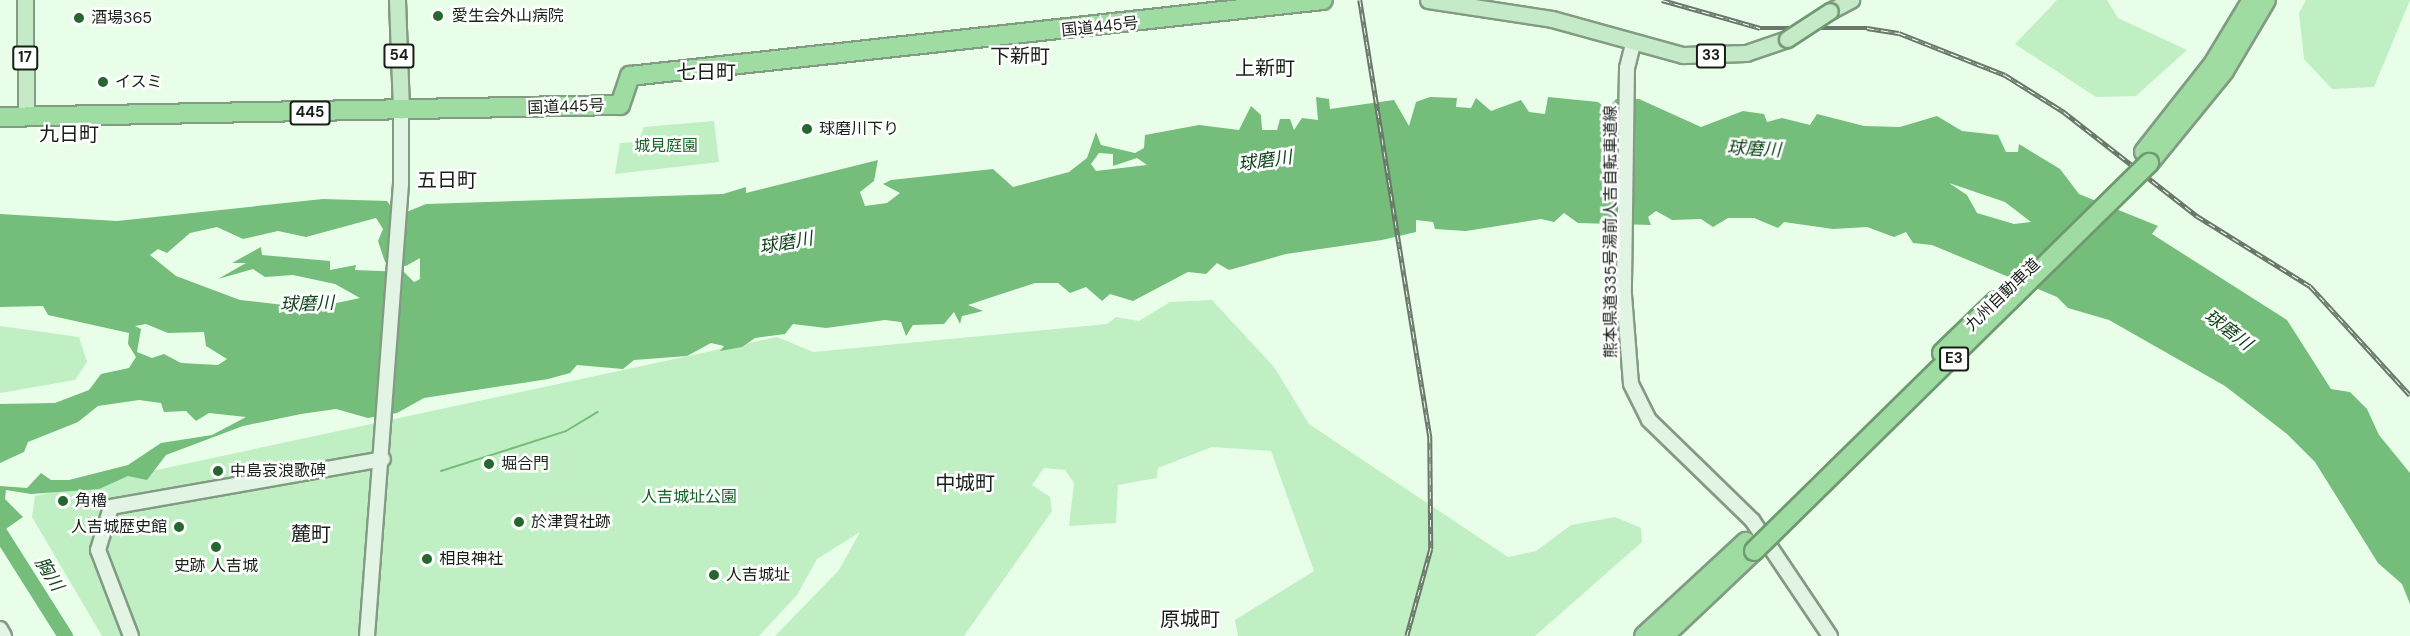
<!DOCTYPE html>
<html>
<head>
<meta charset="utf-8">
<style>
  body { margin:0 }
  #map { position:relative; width:2410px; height:636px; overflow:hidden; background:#e8fee9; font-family:"DM Sans","Noto Sans JP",sans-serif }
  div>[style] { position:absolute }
  .green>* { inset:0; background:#bfefc2 }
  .water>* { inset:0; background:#74bd7a }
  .stream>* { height:2px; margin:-1px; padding:0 1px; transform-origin:1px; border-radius:1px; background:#74bd7a }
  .river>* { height:15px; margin:-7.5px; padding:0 7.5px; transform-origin:7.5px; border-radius:7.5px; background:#74bd7a }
  .roads { filter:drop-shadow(2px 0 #829b83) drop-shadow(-2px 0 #829b83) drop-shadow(0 2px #829b83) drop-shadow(0 -2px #829b83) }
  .secondary>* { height:14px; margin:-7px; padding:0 7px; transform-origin:7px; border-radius:7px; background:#e2f4e3 }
  .primary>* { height:15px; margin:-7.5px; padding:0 7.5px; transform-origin:7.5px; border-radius:7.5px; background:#c5eac7 }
  .highway>* { height:18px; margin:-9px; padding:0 9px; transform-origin:9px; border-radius:9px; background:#9edca2 }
  .rail>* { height:4.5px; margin-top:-2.25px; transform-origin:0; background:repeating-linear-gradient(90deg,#fff 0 7px,#6a786a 0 14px); box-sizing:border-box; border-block:2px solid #6a786a }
  .bridges { filter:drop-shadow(2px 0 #6f9a71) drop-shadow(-2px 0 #6f9a71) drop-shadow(0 2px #6f9a71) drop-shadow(0 -2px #6f9a71) }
  .primary-bridge>* { height:15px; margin:-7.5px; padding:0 7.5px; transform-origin:7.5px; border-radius:7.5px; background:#c5eac7 }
  .highway-bridge>* { height:18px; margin:-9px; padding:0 9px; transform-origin:9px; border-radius:9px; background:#9edca2 }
  .dots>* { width:16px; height:16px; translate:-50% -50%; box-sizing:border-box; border:3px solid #fff; border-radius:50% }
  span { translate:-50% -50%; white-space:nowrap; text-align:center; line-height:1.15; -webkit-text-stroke:5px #fff; paint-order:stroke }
  .shield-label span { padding:2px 4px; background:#fff; border:2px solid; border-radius:4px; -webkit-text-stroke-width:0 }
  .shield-label { font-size:15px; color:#172017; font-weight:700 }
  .poi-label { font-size:16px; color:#172017 }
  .left { translate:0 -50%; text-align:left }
  .right { translate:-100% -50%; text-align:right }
  .street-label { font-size:16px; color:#172017 }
  .park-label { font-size:16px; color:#146324 }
  .water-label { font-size:18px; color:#0f4519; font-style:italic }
  .quarter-label { font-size:20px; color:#172017 }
</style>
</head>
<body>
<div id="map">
  <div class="green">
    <i style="clip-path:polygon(2057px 0,2107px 0,2118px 18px,2187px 50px,2136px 96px,2096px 97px,2015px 44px)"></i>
    <i style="clip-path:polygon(2306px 0,2410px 0,2374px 87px,2332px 89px,2304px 59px,2299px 13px)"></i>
    <i style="clip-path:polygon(714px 121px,719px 162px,615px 174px,620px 143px,638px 142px,644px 127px)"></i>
    <i style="clip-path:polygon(1212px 300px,1274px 367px,1309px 424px,1508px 557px,1536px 551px,1571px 525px,1615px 517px,1641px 528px,1642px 542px,1535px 636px,1238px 636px,1235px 620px,1314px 571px,1271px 451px,1212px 447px,1158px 468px,1157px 478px,1118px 485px,1116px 523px,1069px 526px,1074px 483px,1065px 470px,1044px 468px,1032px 485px,1050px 497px,1052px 511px,964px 636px,775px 636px,839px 570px,860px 532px,817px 559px,797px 595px,759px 636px,102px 636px,32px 517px,35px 496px,777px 337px,813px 352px,1107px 324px,1116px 317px,1139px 321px,1170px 302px)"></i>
    <i style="clip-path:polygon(0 326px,79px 337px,87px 362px,75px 380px,0 393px)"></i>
  </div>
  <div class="water">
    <i style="clip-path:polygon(evenodd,1316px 97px,1329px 99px,1330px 109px,1394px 100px,1409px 126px,1416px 102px,1430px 97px,1457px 98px,1456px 107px,1471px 108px,1476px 98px,1491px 111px,1521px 100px,1529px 112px,1545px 114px,1548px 97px,1598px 102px,1607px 109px,1616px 99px,1639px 99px,1701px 127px,1743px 111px,1764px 114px,1767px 122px,1782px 118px,1810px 125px,1817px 114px,1864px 126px,1900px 127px,1937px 116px,1962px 131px,1998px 135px,2006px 152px,2018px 152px,2019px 144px,2060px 169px,2079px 194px,2158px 226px,2152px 234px,2287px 320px,2331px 389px,2350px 392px,2367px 409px,2379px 435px,2410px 473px,2410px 604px,2402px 584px,2378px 563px,2315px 462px,2287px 434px,2225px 386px,2109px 320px,2068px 308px,2057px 297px,1932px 245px,1913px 243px,1906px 232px,1894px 237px,1867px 227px,1833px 229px,1784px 222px,1778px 228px,1754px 218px,1728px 218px,1713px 227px,1701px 219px,1672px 220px,1656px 211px,1648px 217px,1651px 225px,1578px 223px,1564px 213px,1554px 222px,1541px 219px,1466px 231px,1435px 229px,1433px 222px,1416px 220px,1416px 232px,1382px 240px,1286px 254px,1229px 270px,1217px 263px,1206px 274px,1188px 272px,1133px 301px,1110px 294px,1102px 301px,1086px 287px,1070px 293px,1058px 283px,1035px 283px,968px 305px,983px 311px,962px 316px,960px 324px,954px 312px,944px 324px,913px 325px,906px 336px,901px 322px,885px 320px,826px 328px,793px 324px,785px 334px,755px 338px,742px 347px,720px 351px,724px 346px,711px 343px,687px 356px,634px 360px,623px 369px,577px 365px,570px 373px,548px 379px,424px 398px,397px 413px,368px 418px,336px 409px,301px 414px,243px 426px,166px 455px,147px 480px,128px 476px,99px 489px,31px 494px,6px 490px,5px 499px,23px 517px,0 533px,0 486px,27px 488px,41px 473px,51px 480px,69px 480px,128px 465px,161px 443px,212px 435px,246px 417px,209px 413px,196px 421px,186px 411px,164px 412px,161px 403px,139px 400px,98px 406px,78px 422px,28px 442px,24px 452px,0 463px,0 404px,55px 403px,89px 390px,101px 374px,129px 368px,136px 357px,128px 344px,129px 333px,48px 315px,43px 306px,0 307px,0 214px,117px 221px,323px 199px,387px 201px,392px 208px,409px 211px,426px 204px,723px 194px,746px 187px,746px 193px,878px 160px,874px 181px,860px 192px,865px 206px,887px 203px,900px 193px,883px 184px,891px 180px,993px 169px,1013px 187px,1069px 172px,1087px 158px,1096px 132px,1101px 145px,1135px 153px,1144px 148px,1145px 135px,1199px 125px,1239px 130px,1251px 106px,1261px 115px,1262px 130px,1277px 130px,1280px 119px,1290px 119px,1294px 130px,1302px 118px,1318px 120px,1316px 97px,1099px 153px,1113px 154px,1113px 166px,1137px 158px,1147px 165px,1096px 171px,1091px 164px,1099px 153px,1316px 97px,1949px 183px,2005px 202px,2031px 222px,2014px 224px,1977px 213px,1967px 195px,1949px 183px,1316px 97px,376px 218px,383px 229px,378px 241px,385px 262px,406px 266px,420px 258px,420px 279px,414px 282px,404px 272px,355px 270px,356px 265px,330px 270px,330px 261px,262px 255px,261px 247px,232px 263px,246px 263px,218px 279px,253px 269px,265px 277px,293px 275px,335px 284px,360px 298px,332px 304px,301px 307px,240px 300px,176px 276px,150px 255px,158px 249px,167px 253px,190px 233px,217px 227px,243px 239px,278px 231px,306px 237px,376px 218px,1316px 97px,146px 324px,168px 333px,204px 332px,206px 346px,227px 359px,218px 365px,181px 363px,164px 354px,152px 358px,137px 352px,141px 329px,135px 326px,146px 324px)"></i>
  </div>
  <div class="stream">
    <i style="left:441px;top:471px;width:131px;rotate:-17.7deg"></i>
    <i style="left:566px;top:431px;width:37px;rotate:-31deg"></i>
  </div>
  <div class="river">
    <i style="left:0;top:533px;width:122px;rotate:57.7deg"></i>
  </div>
  <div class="roads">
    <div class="secondary">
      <i style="left:1633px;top:44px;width:25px;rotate:104deg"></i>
      <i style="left:1627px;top:68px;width:227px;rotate:90.8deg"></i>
      <i style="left:1624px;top:295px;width:89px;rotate:85.5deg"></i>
      <i style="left:1631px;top:384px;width:40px;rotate:63.4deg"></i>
      <i style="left:1649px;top:420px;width:144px;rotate:44.2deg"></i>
      <i style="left:1752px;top:520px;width:140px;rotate:56.1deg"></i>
      <i style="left:0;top:629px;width:8px;rotate:60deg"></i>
      <i style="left:131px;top:636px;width:92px;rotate:-111deg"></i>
      <i style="left:98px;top:550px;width:45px;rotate:-73.2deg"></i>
      <i style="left:111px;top:507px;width:276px;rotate:-10deg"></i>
      <i style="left:367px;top:636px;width:454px;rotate:-85.7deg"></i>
      <i style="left:401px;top:183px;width:72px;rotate:-90deg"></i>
    </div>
    <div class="primary">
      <i style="left:25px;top:0;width:116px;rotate:89.5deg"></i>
      <i style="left:397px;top:0;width:111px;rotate:87.9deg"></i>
      <i style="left:1428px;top:0;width:125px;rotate:8.7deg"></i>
      <i style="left:1552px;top:19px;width:136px;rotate:15.4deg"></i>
      <i style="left:1683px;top:55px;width:63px;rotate:-1.8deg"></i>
      <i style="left:1746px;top:53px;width:43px;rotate:-18.9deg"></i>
      <i style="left:1830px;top:11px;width:24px;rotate:-28deg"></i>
    </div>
    <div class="highway">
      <i style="left:0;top:117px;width:620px;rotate:-1.11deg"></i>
      <i style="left:620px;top:105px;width:31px;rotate:-71deg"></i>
      <i style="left:630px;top:76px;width:697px;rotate:-6.26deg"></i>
      <i style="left:2144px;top:152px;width:113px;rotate:-51.8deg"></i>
      <i style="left:2214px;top:63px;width:74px;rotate:-58.9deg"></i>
      <i style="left:2149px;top:163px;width:119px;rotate:-50.8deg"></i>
      <i style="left:2224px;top:71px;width:82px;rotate:-59.4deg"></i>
      <i style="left:1644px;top:636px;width:139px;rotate:-42.7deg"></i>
      <i style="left:1664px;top:636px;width:124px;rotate:-43.4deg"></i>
    </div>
  </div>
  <div class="rail">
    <i style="left:1360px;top:0;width:442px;rotate:80.9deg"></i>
    <i style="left:1430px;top:436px;width:113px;rotate:89.5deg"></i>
    <i style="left:1431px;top:549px;width:90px;rotate:105.4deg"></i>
    <i style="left:1662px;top:0;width:102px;rotate:15.9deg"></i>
    <i style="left:1760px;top:28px;width:107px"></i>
    <i style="left:1867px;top:28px;width:32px;rotate:9deg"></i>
    <i style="left:1899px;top:33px;width:114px;rotate:21.6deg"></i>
    <i style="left:2005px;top:75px;width:70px;rotate:32.1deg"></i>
    <i style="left:2064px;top:112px;width:169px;rotate:38deg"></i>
    <i style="left:2197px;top:216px;width:133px;rotate:31.8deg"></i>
    <i style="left:2310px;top:286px;width:148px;rotate:47.5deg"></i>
  </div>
  <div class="bridges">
    <div class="primary-bridge">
      <i style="left:1787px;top:39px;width:51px;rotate:-33.1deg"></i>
    </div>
    <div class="highway-bridge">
      <i style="left:1942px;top:353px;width:75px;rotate:-43.9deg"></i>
      <i style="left:1754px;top:551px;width:554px;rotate:-44.49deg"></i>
    </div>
  </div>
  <div class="dots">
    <i style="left:438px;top:16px;background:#26662f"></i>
    <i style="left:79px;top:18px;background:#26662f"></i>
    <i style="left:103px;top:82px;background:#26662f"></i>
    <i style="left:807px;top:129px;background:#26662f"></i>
    <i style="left:489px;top:464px;background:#26662f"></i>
    <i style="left:218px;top:471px;background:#26662f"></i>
    <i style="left:63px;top:501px;background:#26662f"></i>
    <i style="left:519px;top:522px;background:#26662f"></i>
    <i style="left:179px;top:527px;background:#26662f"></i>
    <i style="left:216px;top:547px;background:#26662f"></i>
    <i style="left:427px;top:559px;background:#26662f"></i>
    <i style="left:714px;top:575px;background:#26662f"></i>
  </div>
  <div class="shield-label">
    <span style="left:399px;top:56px">54</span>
    <span style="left:1711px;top:56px">33</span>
    <span style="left:25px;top:58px">17</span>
    <span style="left:310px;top:113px">445</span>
    <span style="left:1954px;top:359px">E3</span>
  </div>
  <div class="poi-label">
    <span class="left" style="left:452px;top:16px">愛生会外山病院</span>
    <span class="left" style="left:91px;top:18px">酒場365</span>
    <span class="left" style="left:115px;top:82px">イスミ</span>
    <span class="left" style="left:819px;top:129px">球磨川下り</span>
    <span class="left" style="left:501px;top:464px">堀合門</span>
    <span class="left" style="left:230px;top:471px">中島哀浪歌碑</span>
    <span class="left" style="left:75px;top:501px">角櫓</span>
    <span class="left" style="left:531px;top:522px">於津賀社跡</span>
    <span class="right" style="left:167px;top:527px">人吉城歴史館</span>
    <span class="left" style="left:439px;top:559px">相良神社</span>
    <span style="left:216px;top:566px">史跡 人吉城</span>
    <span class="left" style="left:726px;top:575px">人吉城址</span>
  </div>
  <div class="street-label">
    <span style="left:1100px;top:27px;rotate:-6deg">国道445号</span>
    <span style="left:566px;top:107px;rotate:-2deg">国道445号</span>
    <span style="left:1611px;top:232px;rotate:-90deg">熊本県道335号湯前人吉自転車道線</span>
    <span style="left:2003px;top:295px;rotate:-44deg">九州自動車道</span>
  </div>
  <div class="park-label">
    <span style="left:666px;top:146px">城見庭園</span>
    <span style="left:689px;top:497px">人吉城址公園</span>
  </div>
  <div class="water-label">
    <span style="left:1754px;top:149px;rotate:3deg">球磨川</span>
    <span style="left:1265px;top:161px;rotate:-8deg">球磨川</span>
    <span style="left:786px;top:243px;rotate:-10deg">球磨川</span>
    <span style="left:307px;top:304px;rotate:-2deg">球磨川</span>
    <span style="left:2228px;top:330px;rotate:37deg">球磨川</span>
    <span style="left:49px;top:574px;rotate:58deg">胸川</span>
  </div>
  <div class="quarter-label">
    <span style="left:1020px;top:56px">下新町</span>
    <span style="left:1265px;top:68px">上新町</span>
    <span style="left:706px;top:72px">七日町</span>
    <span style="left:69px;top:134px">九日町</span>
    <span style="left:447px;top:180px">五日町</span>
    <span style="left:965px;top:483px">中城町</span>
    <span style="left:311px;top:534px">麓町</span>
    <span style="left:1190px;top:619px">原城町</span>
  </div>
</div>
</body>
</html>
